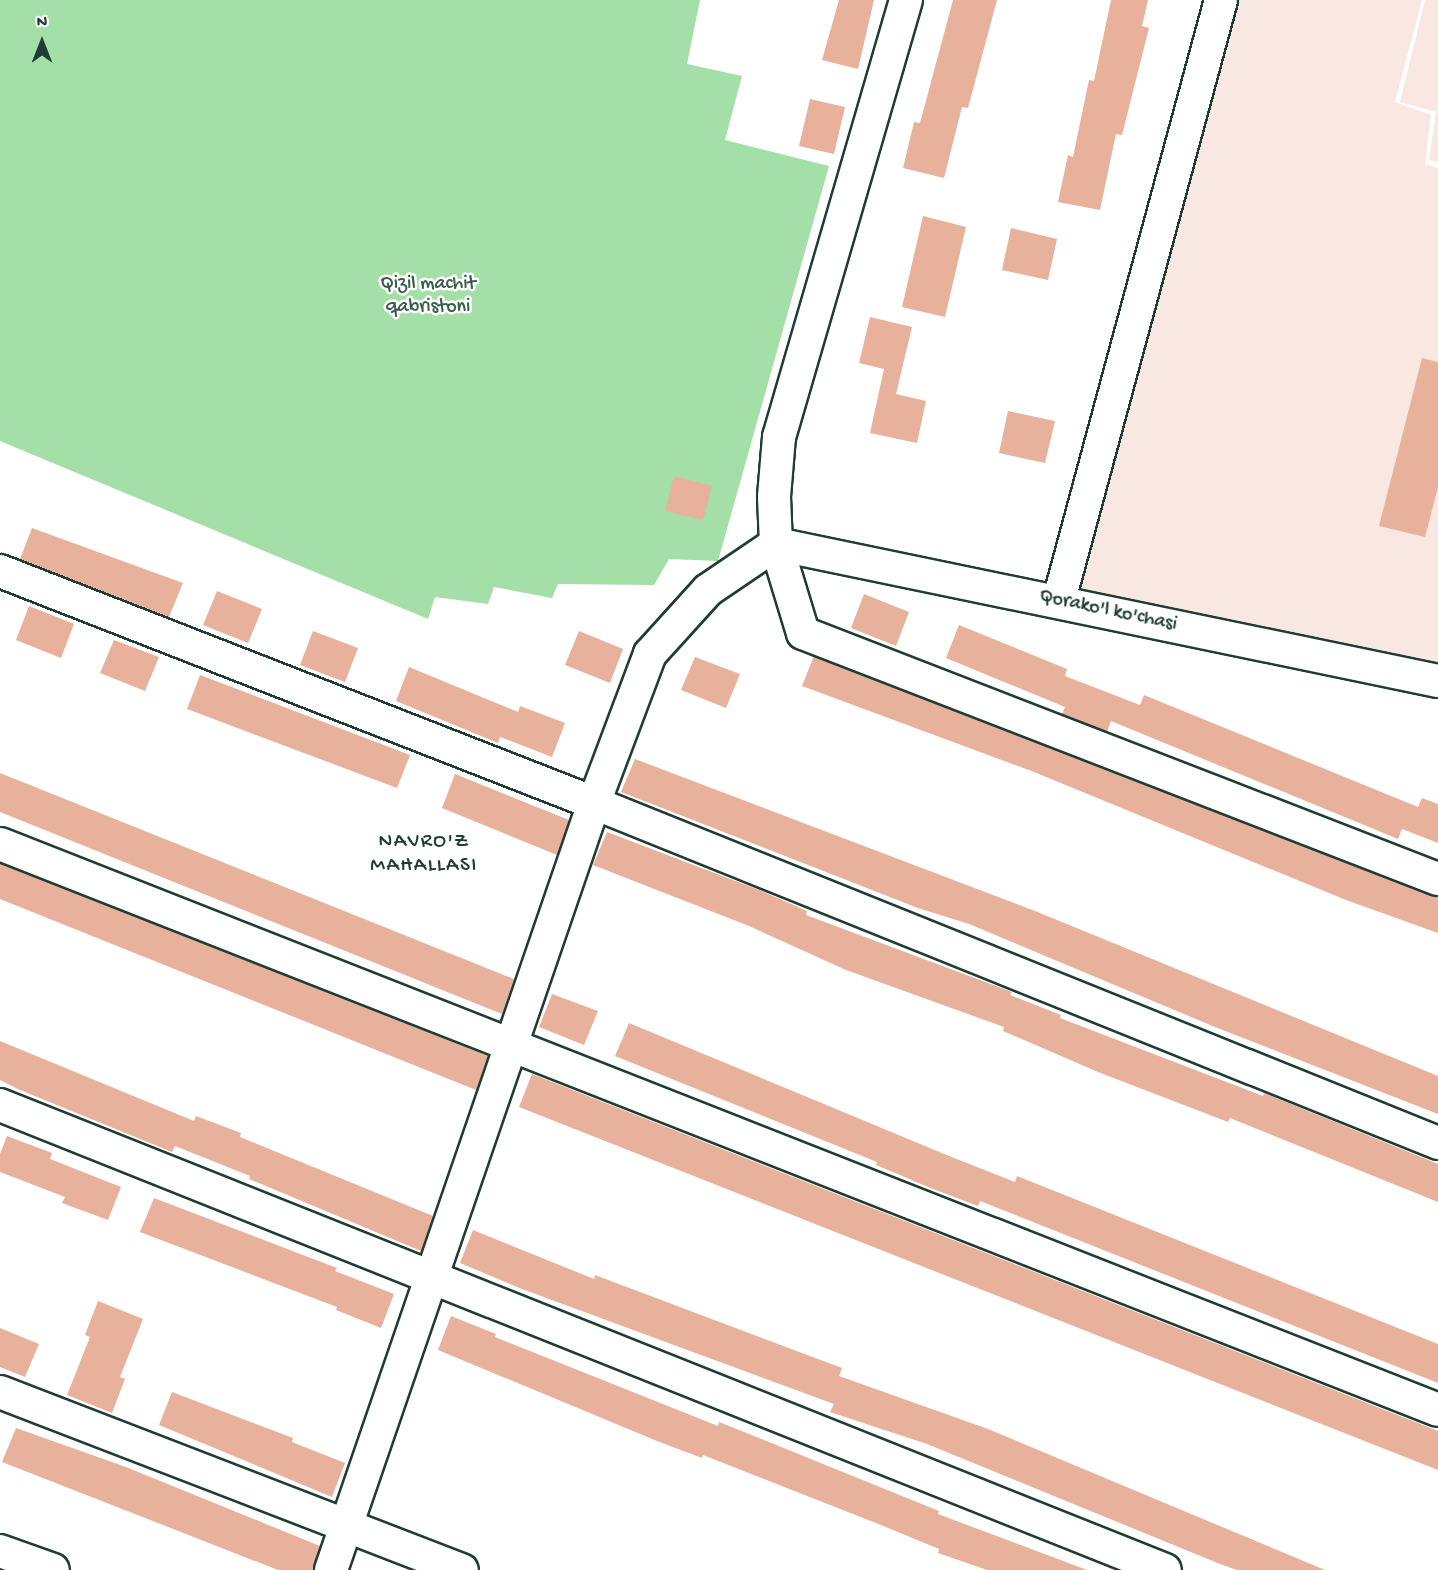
<!DOCTYPE html>
<html>
<head>
<meta charset="utf-8">
<style>
  body { margin:0 }
  #map { position:relative; width:1438px; height:1570px; overflow:hidden; background:#fff; font-family:"Gochi Hand",sans-serif }
  div>[style] { position:absolute }
  .built>* { inset:0; background:#f8e8e1 }
  .green>* { inset:0; background:#a3dfa6 }
  .building>* { inset:0; background:#e7b19c }
  .roads { filter:drop-shadow(2px 0 #1f3d34) drop-shadow(-2px 0 #1f3d34) drop-shadow(0 2px #1f3d34) drop-shadow(0 -2px #1f3d34) }
  .minor>* { height:32px; margin:-16px; padding:0 16px; transform-origin:16px; border-radius:16px; background:#fff }
  span { translate:-50% -50%; white-space:nowrap; text-align:center; line-height:1.15; -webkit-text-stroke:5px #fff; paint-order:stroke }
  .park-label { font-size:20px; color:#395d4b }
  .street-label { font-size:20px; color:#1f3d34 }
  .neighbourhood-label { font-size:21px; color:#1f3d34; letter-spacing:1.5px }
  .north { position:absolute; left:12px; top:12px; width:60px; height:60px; -webkit-text-stroke:4px #fff; paint-order:stroke; rotate:0deg; font-size:16px; font-weight:700; line-height:24px; text-align:center; color:#1f3d34 }
  .north::after { content:''; display:block; margin:auto; width:21px; height:27px; background:#1f3d34; clip-path:polygon(50% 0,100% 100%,50% 72%,0 100%) }
</style>
</head>
<body>
<div id="map">
  <div class="built">
    <i style="clip-path:polygon(1233px 0,1422px 0,1395px 102px,1431px 115px,1425px 164px,1438px 168px,1438px 669px,1078px 594px)"></i>
    <i style="clip-path:polygon(1425px 0,1438px 0,1438px 162px,1429px 160px,1436px 112px,1400px 102px)"></i>
  </div>
  <div class="green">
    <i style="clip-path:polygon(0 0,700px 0,687px 64px,742px 76px,725px 140px,829px 166px,718px 561px,669px 559px,654px 585px,558px 584px,552px 598px,494px 587px,488px 604px,435px 597px,428px 619px,0 441px)"></i>
  </div>
  <div class="building">
    <i style="clip-path:polygon(839px 0,874px 0,858px 69px,822px 60px)"></i>
    <i style="clip-path:polygon(953px 0,997px 0,968px 108px,962px 107px,944px 178px,903px 168px,914px 122px,920px 123px)"></i>
    <i style="clip-path:polygon(1111px 0,1148px 0,1142px 26px,1149px 28px,1122px 135px,1116px 134px,1100px 210px,1058px 202px,1068px 155px,1073px 157px,1089px 80px,1094px 81px)"></i>
    <i style="clip-path:polygon(810px 99px,845px 107px,834px 154px,799px 146px)"></i>
    <i style="clip-path:polygon(923px 216px,966px 227px,945px 317px,902px 307px)"></i>
    <i style="clip-path:polygon(1011px 228px,1057px 239px,1048px 280px,1002px 270px)"></i>
    <i style="clip-path:polygon(870px 317px,912px 327px,896px 394px,926px 401px,917px 443px,870px 433px,884px 369px,859px 363px)"></i>
    <i style="clip-path:polygon(1422px 358px,1438px 362px,1438px 487px,1425px 537px,1379px 526px)"></i>
    <i style="clip-path:polygon(1008px 411px,1055px 421px,1045px 463px,999px 453px)"></i>
    <i style="clip-path:polygon(674px 476px,712px 486px,703px 520px,665px 511px)"></i>
    <i style="clip-path:polygon(32px 528px,183px 583px,169px 617px,20px 559px)"></i>
    <i style="clip-path:polygon(217px 591px,262px 609px,248px 643px,203px 625px)"></i>
    <i style="clip-path:polygon(864px 594px,909px 612px,896px 646px,851px 628px)"></i>
    <i style="clip-path:polygon(29px 606px,74px 624px,61px 658px,16px 640px)"></i>
    <i style="clip-path:polygon(959px 625px,1067px 669px,1065px 676px,1140px 705px,1144px 695px,1418px 807px,1422px 798px,1438px 804px,1438px 843px,1402px 829px,1398px 839px,1111px 721px,1107px 732px,1062px 714px,1065px 707px,946px 658px)"></i>
    <i style="clip-path:polygon(313px 631px,358px 648px,345px 682px,300px 665px)"></i>
    <i style="clip-path:polygon(579px 631px,623px 649px,610px 683px,565px 665px)"></i>
    <i style="clip-path:polygon(114px 640px,159px 657px,145px 691px,100px 673px)"></i>
    <i style="clip-path:polygon(814px 656px,1438px 897px,1438px 933px,1346px 900px,1034px 772px,802px 686px)"></i>
    <i style="clip-path:polygon(695px 657px,740px 674px,726px 708px,681px 690px)"></i>
    <i style="clip-path:polygon(409px 667px,518px 712px,520px 706px,565px 723px,552px 757px,500px 737px,498px 743px,396px 701px)"></i>
    <i style="clip-path:polygon(200px 675px,410px 755px,397px 788px,187px 709px)"></i>
    <i style="clip-path:polygon(635px 759px,1035px 911px,1438px 1076px,1438px 1114px,1215px 1027px,969px 924px,918px 908px,621px 792px)"></i>
    <i style="clip-path:polygon(0 773px,514px 979px,502px 1014px,0 812px)"></i>
    <i style="clip-path:polygon(455px 774px,569px 820px,557px 855px,442px 808px)"></i>
    <i style="clip-path:polygon(607px 832px,759px 890px,807px 911px,806px 915px,1012px 992px,1010px 995px,1061px 1015px,1060px 1018px,1263px 1096px,1264px 1093px,1438px 1164px,1438px 1202px,1230px 1118px,1228px 1122px,1098px 1072px,1003px 1031px,1004px 1027px,846px 970px,749px 926px,593px 865px)"></i>
    <i style="clip-path:polygon(0 863px,488px 1056px,476px 1090px,0 899px)"></i>
    <i style="clip-path:polygon(552px 994px,598px 1011px,584px 1045px,539px 1027px)"></i>
    <i style="clip-path:polygon(629px 1023px,949px 1156px,1015px 1182px,1017px 1176px,1438px 1344px,1438px 1383px,980px 1201px,978px 1206px,933px 1189px,876px 1165px,877px 1162px,615px 1056px)"></i>
    <i style="clip-path:polygon(0 1041px,194px 1121px,196px 1116px,241px 1133px,240px 1137px,433px 1216px,421px 1251px,249px 1179px,250px 1176px,175px 1146px,172px 1152px,20px 1090px,0 1080px)"></i>
    <i style="clip-path:polygon(532px 1074px,1438px 1431px,1438px 1470px,519px 1107px)"></i>
    <i style="clip-path:polygon(7px 1136px,52px 1153px,50px 1159px,121px 1187px,108px 1220px,62px 1203px,65px 1197px,0 1172px,0 1154px)"></i>
    <i style="clip-path:polygon(154px 1198px,337px 1268px,335px 1271px,394px 1294px,381px 1328px,336px 1310px,337px 1307px,140px 1232px)"></i>
    <i style="clip-path:polygon(473px 1230px,594px 1279px,595px 1275px,842px 1368px,839px 1376px,988px 1429px,1325px 1570px,1237px 1570px,1220px 1564px,927px 1444px,830px 1412px,834px 1404px,522px 1289px,460px 1263px)"></i>
    <i style="clip-path:polygon(98px 1301px,143px 1319px,120px 1377px,125px 1379px,112px 1413px,67px 1395px,90px 1337px,85px 1335px)"></i>
    <i style="clip-path:polygon(451px 1316px,496px 1334px,495px 1337px,718px 1426px,719px 1422px,764px 1440px,939px 1511px,938px 1514px,1087px 1570px,987px 1570px,938px 1553px,939px 1549px,881px 1525px,703px 1455px,702px 1458px,657px 1441px,438px 1350px)"></i>
    <i style="clip-path:polygon(0 1328px,39px 1344px,25px 1377px,0 1367px)"></i>
    <i style="clip-path:polygon(172px 1392px,293px 1438px,292px 1442px,345px 1463px,332px 1497px,159px 1425px)"></i>
    <i style="clip-path:polygon(16px 1428px,126px 1467px,320px 1546px,314px 1570px,278px 1570px,2px 1462px)"></i>
  </div>
  <div class="roads">
    <div class="minor">
      <i style="left:906px;top:0;width:455px;rotate:106.2deg"></i>
      <i style="left:779px;top:437px;width:60px;rotate:94.8deg"></i>
      <i style="left:774px;top:497px;width:47px;rotate:87.6deg"></i>
      <i style="left:776px;top:544px;width:93px;rotate:73.1deg"></i>
      <i style="left:803px;top:633px;width:681px;rotate:21.18deg"></i>
      <i style="left:776px;top:544px;width:676px;rotate:11.69deg"></i>
      <i style="left:0;top:571px;width:638px;rotate:21.33deg"></i>
      <i style="left:594px;top:803px;width:910px;rotate:21.94deg"></i>
      <i style="left:1059px;top:600px;width:621px;rotate:-74.89deg"></i>
      <i style="left:0;top:844px;width:1545px;rotate:21.48deg"></i>
      <i style="left:0;top:1105px;width:1254px;rotate:21.76deg"></i>
      <i style="left:0;top:1392px;width:495px;rotate:21.1deg"></i>
      <i style="left:0;top:1551px;width:56px;rotate:19.7deg"></i>
      <i style="left:331px;top:1570px;width:811px;rotate:-71.07deg"></i>
      <i style="left:594px;top:803px;width:159px;rotate:-69.4deg"></i>
      <i style="left:650px;top:654px;width:86px;rotate:-47.8deg"></i>
      <i style="left:708px;top:590px;width:82px;rotate:-34.1deg"></i>
    </div>
  </div>
  <div class="park-label">
    <span style="left:428px;top:296px">Qizil machit<br>qabristoni</span>
  </div>
  <div class="street-label">
    <span style="left:1108px;top:611px;rotate:12deg">Qorako'l ko'chasi</span>
  </div>
  <div class="neighbourhood-label">
    <span style="left:424px;top:855px">NAVRO'Z<br>MAHALLASI</span>
  </div>
  <div class="north">N</div>
</div>
</body>
</html>
